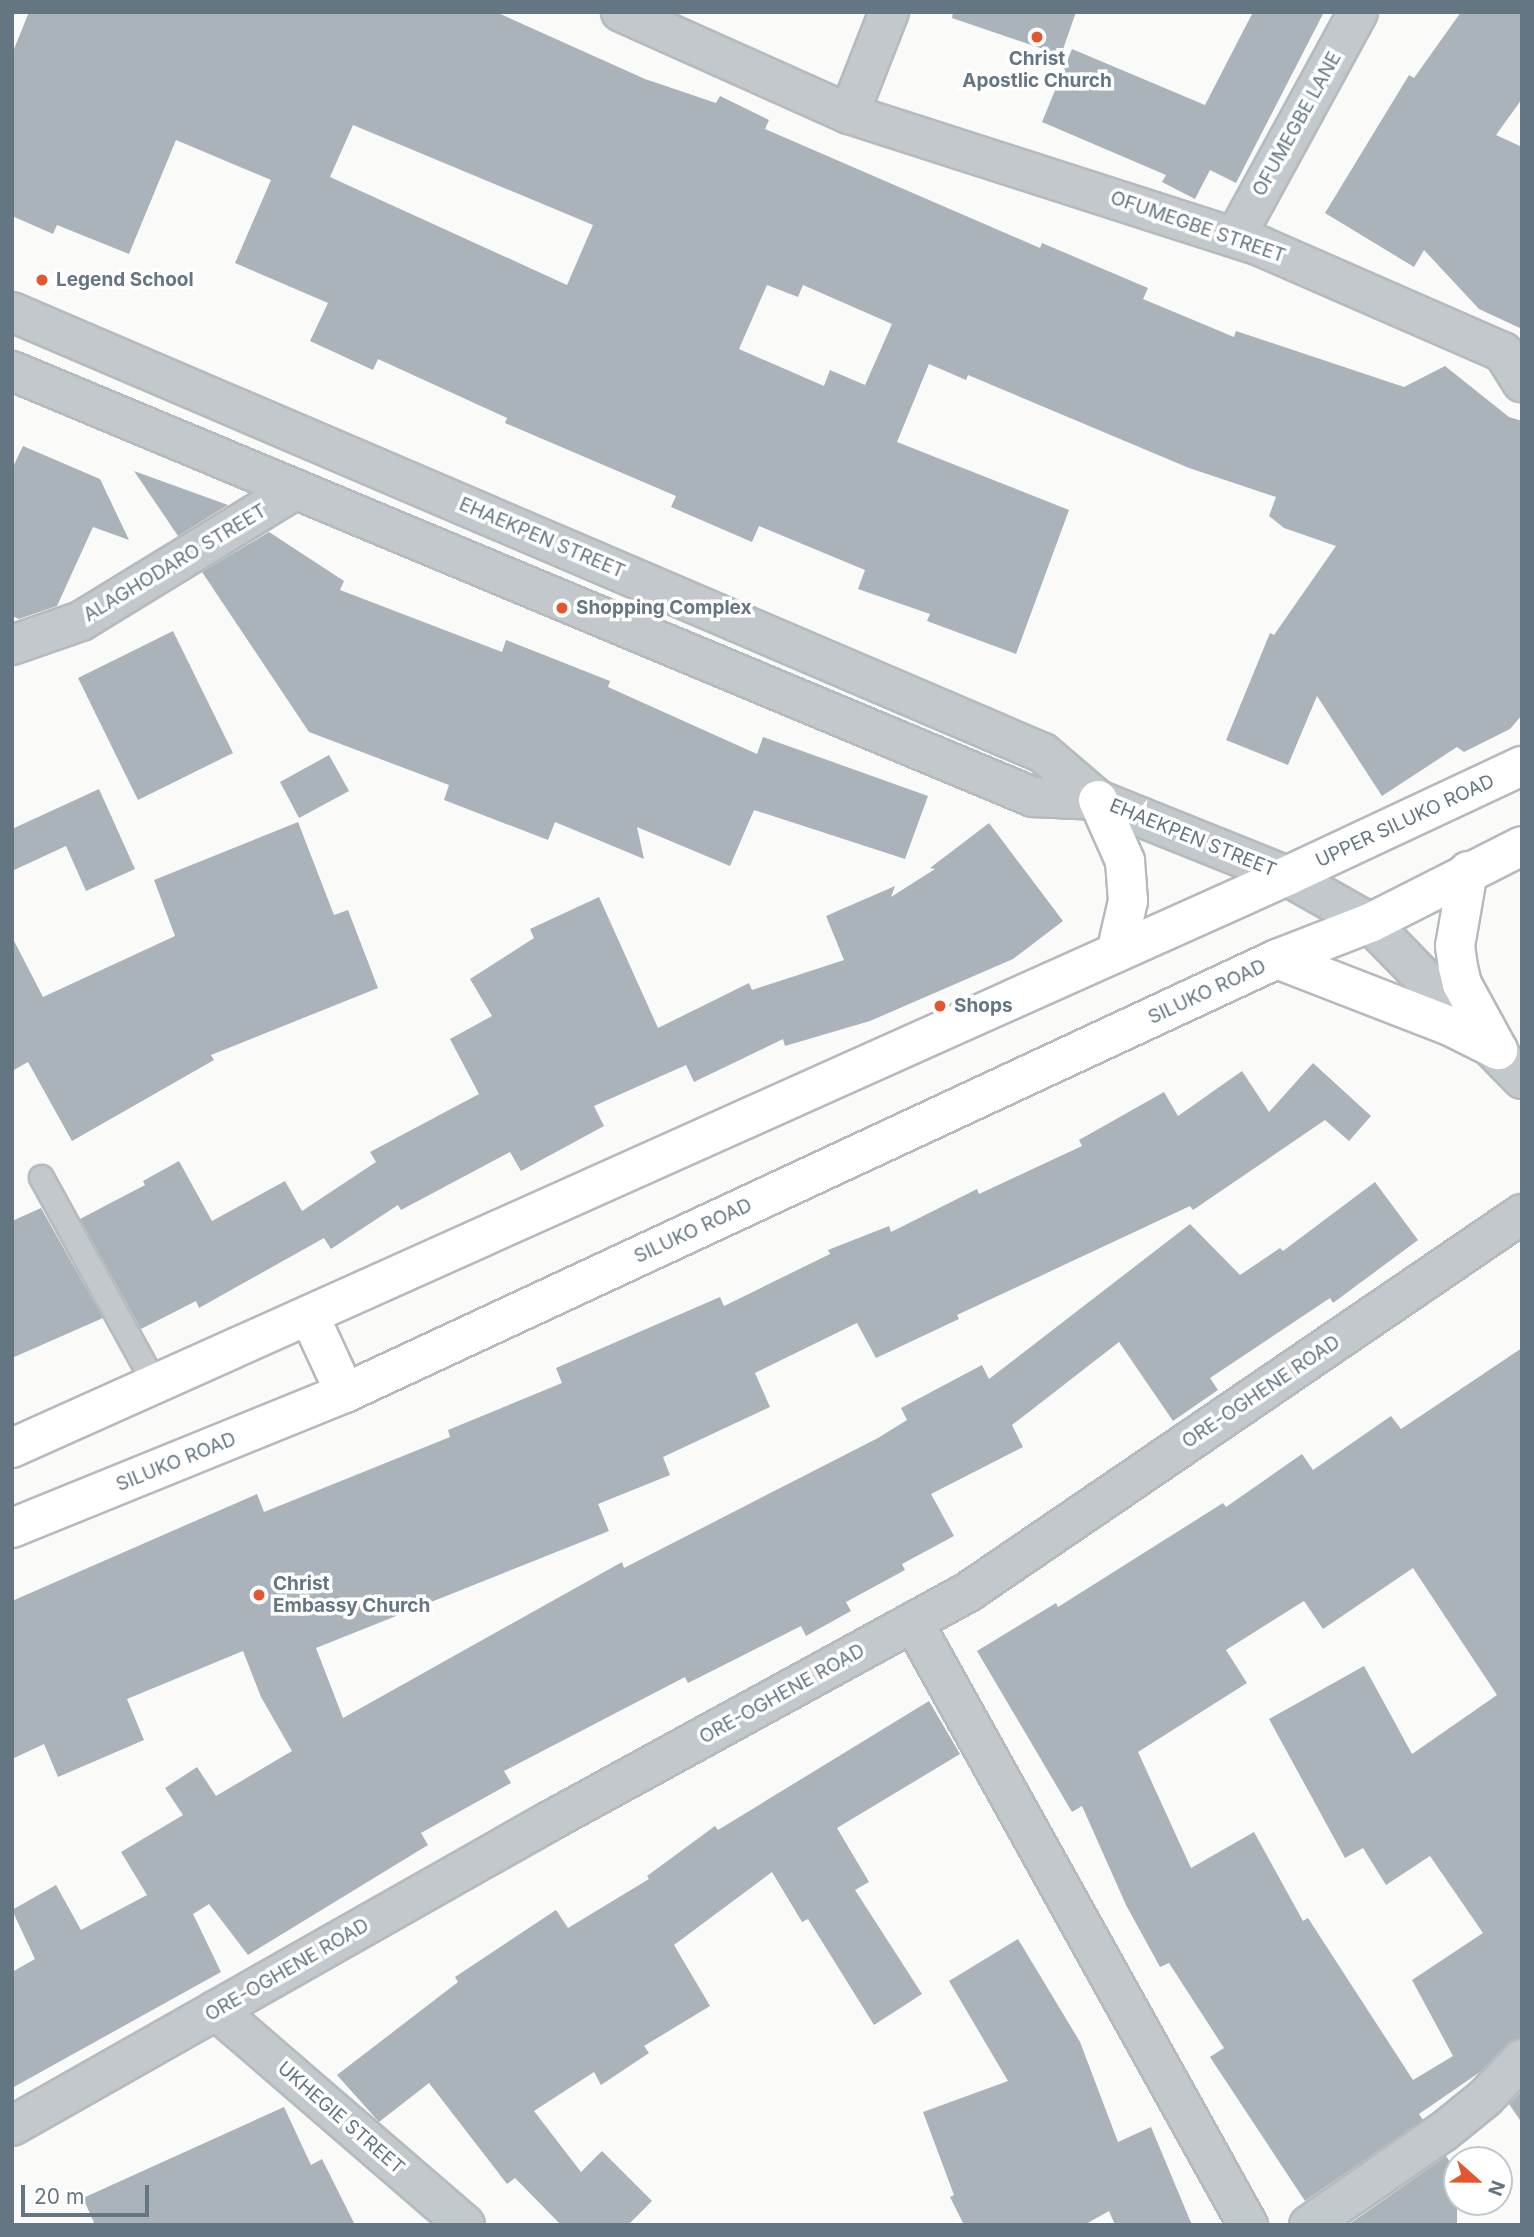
<!DOCTYPE html>
<html>
<head>
<meta charset="utf-8">
<style>
  body { margin:0 }
  #map { position:relative; width:1534px; height:2237px; overflow:hidden; background:#fafaf8; font-family:Inter,sans-serif }
  div>[style] { position:absolute }
  .building>* { inset:0; background:#aab3b9 }
  .roads { filter:drop-shadow(2px 0 #b5babe) drop-shadow(-2px 0 #b5babe) drop-shadow(0 2px #b5babe) drop-shadow(0 -2px #b5babe) }
  .service>* { height:23px; margin:-11.5px; padding:0 11.5px; transform-origin:11.5px; border-radius:11.5px; background:#c3c8cc }
  .minor>* { height:38px; margin:-19px; padding:0 19px; transform-origin:19px; border-radius:19px; background:#c3c8cc }
  .tertiary>* { height:38px; margin:-19px; padding:0 19px; transform-origin:19px; border-radius:19px; background:#c3c8cc }
  .primary>* { height:38px; margin:-19px; padding:0 19px; transform-origin:19px; border-radius:19px; background:#fff }
  .dots>* { width:19px; height:19px; translate:-50% -50%; box-sizing:border-box; border:4px solid #fff; border-radius:50% }
  span { translate:-50% -50%; white-space:nowrap; text-align:center; line-height:1.15; -webkit-text-stroke:7px #fff; paint-order:stroke }
  .poi-label { font-size:19px; color:#657683; font-weight:700 }
  .left { translate:0 -50%; text-align:left }
  .street-label { font-size:19px; color:#657683 }
  .frame { position:absolute; inset:0; border:14px solid #657683; pointer-events:none }
  .north { position:absolute; left:1443px; top:2146px; width:70px; height:70px; box-sizing:border-box; background:#fff; border:2px solid #c1c8cd; border-radius:50%; rotate:111deg; font-size:19px; font-weight:700; line-height:28px; text-align:center; color:#657683 }
  .north::after { content:''; display:block; margin:auto; width:24px; height:32px; background:#e4572e; clip-path:polygon(50% 0,100% 100%,50% 72%,0 100%) }
  .scale { position:absolute; left:21px; top:2185px; width:128px; height:32px; box-sizing:border-box; border:4px solid #657683; border-top:0; padding-left:9px; font-size:21px; line-height:24px; white-space:nowrap; color:#657683; -webkit-text-stroke:5px #fff; paint-order:stroke }
</style>
</head>
<body>
<div id="map">
  <div class="building">
    <i style="clip-path:polygon(evenodd,29px 12px,496px 12px,645px 79px,716px 103px,720px 96px,769px 120px,765px 129px,1040px 248px,1042px 243px,1148px 288px,1143px 299px,1234px 337px,1236px 331px,1404px 387px,1445px 366px,1509px 417px,1522px 421px,1522px 715px,1510px 729px,1464px 752px,1457px 747px,1382px 796px,1317px 696px,1288px 765px,1226px 740px,1270px 633px,1274px 635px,1336px 546px,1284px 528px,1269px 516px,1276px 497px,1189px 468px,968px 375px,966px 380px,929px 364px,897px 442px,1069px 510px,1016px 654px,927px 621px,930px 614px,858px 589px,865px 570px,759px 526px,752px 542px,671px 507px,676px 496px,505px 423px,507px 418px,378px 359px,373px 370px,310px 341px,328px 303px,235px 263px,271px 180px,176px 140px,129px 254px,57px 225px,53px 234px,12px 216px,12px 54px,29px 12px,353px 125px,593px 225px,567px 285px,330px 177px,353px 125px,29px 12px,767px 285px,798px 297px,803px 285px,892px 324px,865px 385px,830px 370px,824px 386px,739px 349px,767px 285px)"></i>
    <i style="clip-path:polygon(953px 12px,1076px 12px,1061px 55px,952px 18px)"></i>
    <i style="clip-path:polygon(1253px 12px,1324px 12px,1236px 183px,1210px 170px,1195px 199px,1162px 182px,1166px 175px,1042px 122px,1072px 49px,1205px 105px)"></i>
    <i style="clip-path:polygon(1461px 12px,1522px 12px,1522px 99px,1496px 135px,1522px 147px,1522px 329px,1479px 309px,1424px 250px,1414px 267px,1325px 213px,1409px 75px,1414px 78px)"></i>
    <i style="clip-path:polygon(23px 446px,100px 479px,129px 540px,93px 527px,57px 606px,19px 619px,12px 616px,12px 469px)"></i>
    <i style="clip-path:polygon(134px 471px,228px 505px,178px 536px)"></i>
    <i style="clip-path:polygon(269px 532px,344px 581px,340px 590px,502px 652px,506px 640px,610px 681px,608px 687px,757px 754px,763px 737px,928px 796px,905px 859px,754px 810px,730px 866px,637px 827px,644px 859px,555px 822px,548px 840px,444px 800px,449px 785px,309px 732px,202px 572px)"></i>
    <i style="clip-path:polygon(173px 631px,233px 753px,138px 800px,78px 678px)"></i>
    <i style="clip-path:polygon(329px 755px,349px 791px,299px 818px,280px 782px)"></i>
    <i style="clip-path:polygon(99px 789px,135px 869px,86px 891px,66px 846px,12px 871px,12px 829px)"></i>
    <i style="clip-path:polygon(298px 822px,334px 915px,348px 910px,378px 988px,211px 1055px,214px 1060px,72px 1141px,28px 1062px,12px 1071px,12px 937px,43px 997px,175px 936px,154px 880px)"></i>
    <i style="clip-path:polygon(989px 823px,1063px 921px,1013px 959px,870px 1021px,785px 1046px,783px 1039px,694px 1082px,686px 1065px,594px 1106px,604px 1126px,521px 1171px,510px 1152px,401px 1210px,398px 1205px,331px 1249px,324px 1238px,199px 1308px,196px 1301px,141px 1329px,80px 1219px,145px 1185px,143px 1181px,179px 1161px,212px 1221px,285px 1181px,302px 1211px,376px 1162px,370px 1152px,479px 1094px,450px 1039px,492px 1016px,470px 979px,534px 938px,530px 929px,599px 897px,658px 1028px,749px 983px,752px 990px,844px 960px,826px 916px,895px 886px,891px 897px,935px 869px,930px 868px)"></i>
    <i style="clip-path:polygon(1313px 1063px,1371px 1116px,1349px 1141px,1325px 1120px,1193px 1210px,1190px 1206px,957px 1315px,959px 1319px,876px 1358px,857px 1323px,755px 1373px,770px 1407px,663px 1457px,670px 1475px,598px 1504px,609px 1531px,316px 1648px,343px 1718px,622px 1562px,624px 1568px,878px 1438px,907px 1420px,901px 1408px,982px 1365px,989px 1379px,1190px 1224px,1240px 1275px,1280px 1248px,1283px 1251px,1375px 1182px,1418px 1240px,1333px 1303px,1330px 1298px,1210px 1378px,1218px 1390px,1173px 1421px,1119px 1342px,1012px 1425px,1023px 1447px,931px 1494px,954px 1536px,902px 1564px,905px 1570px,846px 1602px,851px 1611px,806px 1636px,801px 1626px,688px 1683px,685px 1677px,504px 1771px,511px 1783px,421px 1833px,428px 1845px,248px 1955px,209px 1904px,193px 1914px,221px 1972px,12px 2088px,12px 1972px,35px 1959px,12px 1910px,56px 1885px,81px 1930px,147px 1895px,121px 1852px,183px 1815px,165px 1788px,197px 1767px,216px 1796px,292px 1751px,261px 1697px,243px 1651px,127px 1699px,144px 1740px,58px 1777px,44px 1744px,12px 1759px,12px 1601px,257px 1494px,264px 1512px,450px 1437px,448px 1430px,562px 1383px,556px 1368px,720px 1297px,724px 1306px,830px 1254px,828px 1250px,889px 1226px,891px 1232px,977px 1189px,979px 1194px,1082px 1146px,1079px 1140px,1164px 1092px,1178px 1116px,1242px 1071px,1269px 1112px)"></i>
    <i style="clip-path:polygon(41px 1208px,103px 1318px,12px 1358px,12px 1221px)"></i>
    <i style="clip-path:polygon(evenodd,1522px 1348px,1522px 2038px,1507px 2044px,1480px 2072px,1419px 2114px,1423px 2120px,1305px 2201px,1210px 2057px,1224px 2048px,1169px 1963px,1160px 1967px,1126px 1905px,1082px 1806px,1072px 1812px,977px 1651px,1056px 1603px,1058px 1607px,1223px 1503px,1226px 1507px,1302px 1454px,1313px 1470px,1391px 1416px,1401px 1429px,1522px 1348px,1413px 1568px,1497px 1695px,1412px 1754px,1364px 1666px,1269px 1719px,1345px 1858px,1363px 1848px,1386px 1885px,1430px 1856px,1483px 1933px,1412px 1980px,1453px 2056px,1413px 2080px,1308px 1918px,1303px 1921px,1254px 1832px,1191px 1868px,1138px 1752px,1247px 1683px,1226px 1650px,1304px 1601px,1323px 1629px,1413px 1568px)"></i>
    <i style="clip-path:polygon(929px 1701px,960px 1754px,837px 1828px,869px 1882px,855px 1890px,922px 1994px,874px 2025px,808px 1919px,802px 1922px,772px 1872px,674px 1945px,710px 2006px,644px 2046px,649px 2053px,601px 2085px,594px 2072px,534px 2111px,581px 2172px,602px 2151px,652px 2201px,628px 2225px,561px 2225px,515px 2178px,507px 2184px,429px 2083px,379px 2122px,337px 2075px,458px 1982px,455px 1977px,556px 1910px,568px 1928px,649px 1879px,647px 1876px,715px 1826px,718px 1830px)"></i>
    <i style="clip-path:polygon(1018px 1939px,1080px 2042px,1118px 2142px,1151px 2127px,1192px 2225px,1115px 2225px,1109px 2211px,1084px 2225px,964px 2225px,950px 2197px,954px 2195px,923px 2112px,1008px 2081px,949px 1981px)"></i>
    <i style="clip-path:polygon(1522px 2091px,1522px 2123px,1509px 2104px)"></i>
    <i style="clip-path:polygon(284px 2107px,311px 2165px,322px 2159px,355px 2225px,95px 2225px,83px 2198px)"></i>
    <i style="clip-path:polygon(1446px 2156px,1457px 2172px,1457px 2225px,1348px 2225px)"></i>
  </div>
  <div class="roads">
    <div class="service">
      <i style="left:41px;top:1177px;width:236px;rotate:61.2deg"></i>
    </div>
    <div class="minor">
      <i style="left:621px;top:12px;width:250px;rotate:24.1deg"></i>
      <i style="left:849px;top:114px;width:432px;rotate:17.8deg"></i>
      <i style="left:1260px;top:246px;width:265px;rotate:23.6deg"></i>
      <i style="left:1503px;top:352px;width:36px;rotate:58deg"></i>
      <i style="left:849px;top:114px;width:110px;rotate:-68.6deg"></i>
      <i style="left:1236px;top:236px;width:255px;rotate:-61.4deg"></i>
      <i style="left:12px;top:645px;width:73px;rotate:-19.2deg"></i>
      <i style="left:81px;top:621px;width:252px;rotate:-31.5deg"></i>
      <i style="left:913px;top:1622px;width:690px;rotate:60.95deg"></i>
      <i style="left:216px;top:2010px;width:329px;rotate:40.8deg"></i>
      <i style="left:1309px;top:2225px;width:163px;rotate:-34.8deg"></i>
      <i style="left:1443px;top:2132px;width:54px;rotate:-39deg"></i>
      <i style="left:1485px;top:2098px;width:54px;rotate:-46.5deg"></i>
    </div>
    <div class="tertiary">
      <i style="left:12px;top:312px;width:1121px;rotate:23.16deg"></i>
      <i style="left:1043px;top:753px;width:72px;rotate:40.5deg"></i>
      <i style="left:1098px;top:800px;width:204px;rotate:21.9deg"></i>
      <i style="left:1287px;top:876px;width:95px;rotate:29.5deg"></i>
      <i style="left:1370px;top:923px;width:218px;rotate:45.7deg"></i>
      <i style="left:12px;top:371px;width:1106px;rotate:22.65deg"></i>
      <i style="left:1033px;top:797px;width:65px;rotate:2.6deg"></i>
      <i style="left:12px;top:2126px;width:616px;rotate:-29.56deg"></i>
      <i style="left:548px;top:1822px;width:482px;rotate:-28.7deg"></i>
      <i style="left:971px;top:1590px;width:667px;rotate:-34.31deg"></i>
    </div>
    <div class="primary">
      <i style="left:1098px;top:800px;width:67px;rotate:66.1deg"></i>
      <i style="left:1125px;top:861px;width:40px;rotate:85.7deg"></i>
      <i style="left:1128px;top:901px;width:53px;rotate:103deg"></i>
      <i style="left:1468px;top:871px;width:76px;rotate:99.8deg"></i>
      <i style="left:1455px;top:946px;width:21px;rotate:82deg"></i>
      <i style="left:1458px;top:967px;width:17px;rotate:77deg"></i>
      <i style="left:1462px;top:984px;width:75px;rotate:61.4deg"></i>
      <i style="left:1277px;top:959px;width:186px;rotate:21.2deg"></i>
      <i style="left:1450px;top:1026px;width:54px;rotate:26.6deg"></i>
      <i style="left:309px;top:1315px;width:86px;rotate:65.2deg"></i>
      <i style="left:12px;top:1448px;width:1397px;rotate:-24.16deg"></i>
      <i style="left:1287px;top:876px;width:259px;rotate:-25.1deg"></i>
      <i style="left:12px;top:1528px;width:359px;rotate:-22.1deg"></i>
      <i style="left:345px;top:1393px;width:1028px;rotate:-24.97deg"></i>
      <i style="left:1277px;top:959px;width:100px;rotate:-21.2deg"></i>
      <i style="left:1370px;top:923px;width:170px;rotate:-26.9deg"></i>
    </div>
  </div>
  <div class="dots">
    <i style="left:1037px;top:37px;background:#e4572e"></i>
    <i style="left:42px;top:280px;background:#e4572e"></i>
    <i style="left:562px;top:608px;background:#e4572e"></i>
    <i style="left:940px;top:1006px;background:#e4572e"></i>
    <i style="left:259px;top:1595px;background:#e4572e"></i>
  </div>
  <div class="poi-label">
    <span style="left:1037px;top:70px">Christ<br>Apostlic Church</span>
    <span class="left" style="left:56px;top:280px">Legend School</span>
    <span class="left" style="left:576px;top:608px">Shopping Complex</span>
    <span class="left" style="left:954px;top:1006px">Shops</span>
    <span class="left" style="left:273px;top:1595px">Christ<br>Embassy Church</span>
  </div>
  <div class="street-label">
    <span style="left:1297px;top:124px;rotate:-61deg">OFUMEGBE LANE</span>
    <span style="left:1198px;top:227px;rotate:19deg">OFUMEGBE STREET</span>
    <span style="left:542px;top:538px;rotate:23deg">EHAEKPEN STREET</span>
    <span style="left:175px;top:563px;rotate:-31deg">ALAGHODARO STREET</span>
    <span style="left:1405px;top:821px;rotate:-25deg">UPPER SILUKO ROAD</span>
    <span style="left:1193px;top:838px;rotate:22deg">EHAEKPEN STREET</span>
    <span style="left:1207px;top:992px;rotate:-25deg">SILUKO ROAD</span>
    <span style="left:693px;top:1231px;rotate:-25deg">SILUKO ROAD</span>
    <span style="left:1261px;top:1392px;rotate:-34deg">ORE-OGHENE ROAD</span>
    <span style="left:176px;top:1462px;rotate:-22deg">SILUKO ROAD</span>
    <span style="left:782px;top:1694px;rotate:-29deg">ORE-OGHENE ROAD</span>
    <span style="left:287px;top:1970px;rotate:-30deg">ORE-OGHENE ROAD</span>
    <span style="left:341px;top:2118px;rotate:41deg">UKHEGIE STREET</span>
  </div>
  <div class="frame"></div>
  <div class="north">N</div>
  <div class="scale">20 m</div>
</div>
</body>
</html>
